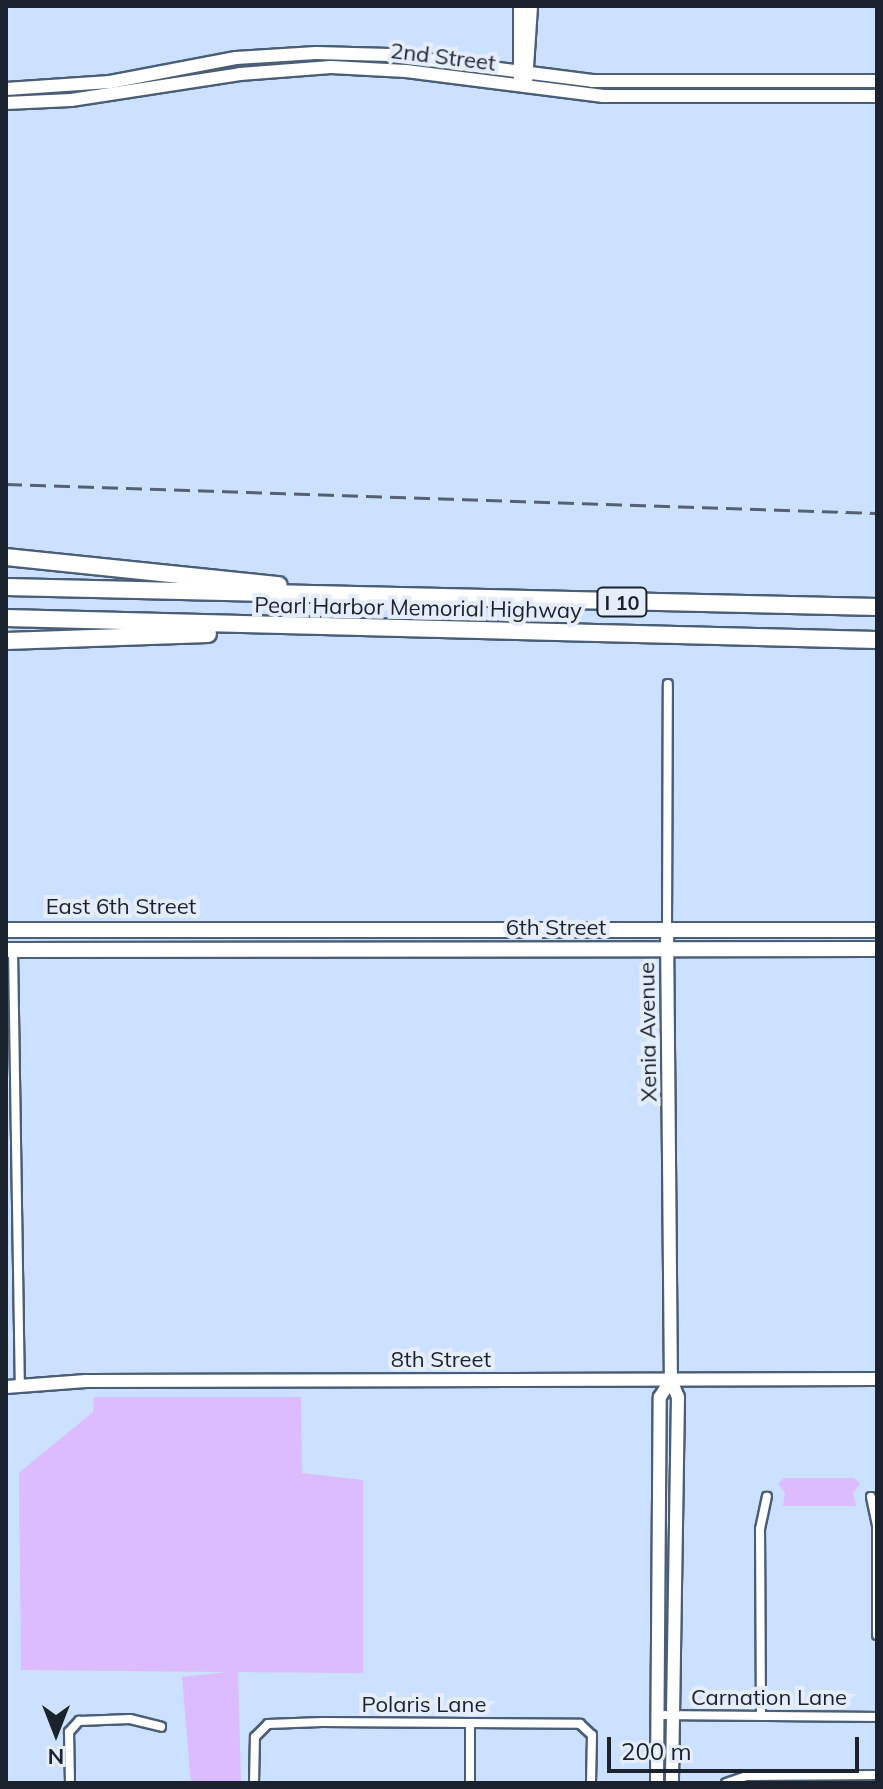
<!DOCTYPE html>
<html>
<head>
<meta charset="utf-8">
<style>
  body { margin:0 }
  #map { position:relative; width:883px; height:1789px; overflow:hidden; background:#cce1ff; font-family:Mulish,sans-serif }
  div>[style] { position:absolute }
  .green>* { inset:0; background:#dcbbfe }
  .roads { filter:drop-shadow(2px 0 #4b5e77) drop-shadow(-2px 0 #4b5e77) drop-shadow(0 2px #4b5e77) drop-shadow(0 -2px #4b5e77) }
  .street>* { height:8px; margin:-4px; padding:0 4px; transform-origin:4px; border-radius:4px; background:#fff }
  .secondary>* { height:12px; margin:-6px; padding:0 6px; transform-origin:6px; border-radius:6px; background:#fff }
  .primary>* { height:14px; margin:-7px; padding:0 7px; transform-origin:7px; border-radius:7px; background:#fff }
  .highway>* { height:16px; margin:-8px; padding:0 8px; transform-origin:8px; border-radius:8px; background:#fff }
  .rail>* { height:3px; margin-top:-1.5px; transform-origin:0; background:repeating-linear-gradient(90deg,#556172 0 16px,transparent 0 24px) }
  span { translate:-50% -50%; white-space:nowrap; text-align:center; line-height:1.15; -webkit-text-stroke:8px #e4edf9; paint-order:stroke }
  .shield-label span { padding:2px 6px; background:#e4edf9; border:2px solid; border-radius:6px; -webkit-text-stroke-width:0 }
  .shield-label { font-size:20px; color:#1a222d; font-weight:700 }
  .street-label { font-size:22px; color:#1a222d }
  .frame { position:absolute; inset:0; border:8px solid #1a222d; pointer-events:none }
  .north { position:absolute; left:16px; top:1693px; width:80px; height:80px; -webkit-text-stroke:6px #e4edf9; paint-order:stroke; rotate:180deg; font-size:22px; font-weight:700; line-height:32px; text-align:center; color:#1a222d }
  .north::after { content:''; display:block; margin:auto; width:28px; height:36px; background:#1a222d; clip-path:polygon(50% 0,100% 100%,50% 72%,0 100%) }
  .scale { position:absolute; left:607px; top:1737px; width:252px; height:36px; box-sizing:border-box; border:4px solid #1a222d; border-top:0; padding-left:10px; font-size:24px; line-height:28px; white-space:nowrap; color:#1a222d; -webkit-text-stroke:6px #e4edf9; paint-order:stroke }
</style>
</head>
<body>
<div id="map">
  <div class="green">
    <i style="clip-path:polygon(94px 1397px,301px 1397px,302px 1473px,363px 1480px,363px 1673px,238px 1672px,241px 1783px,191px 1783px,182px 1677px,227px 1672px,21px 1670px,19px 1473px,93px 1412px)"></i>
    <i style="clip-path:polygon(784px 1478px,854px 1478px,860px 1483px,853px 1493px,856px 1506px,783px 1506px,785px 1493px,778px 1483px)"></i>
  </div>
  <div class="roads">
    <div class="street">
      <i style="left:667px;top:929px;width:245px;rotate:-89.8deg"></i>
      <i style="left:13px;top:950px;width:435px;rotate:89.1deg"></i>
      <i style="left:871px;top:1497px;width:30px;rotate:78deg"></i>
      <i style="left:877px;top:1526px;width:109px;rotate:90deg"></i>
      <i style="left:660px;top:1715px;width:217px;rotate:0.5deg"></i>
      <i style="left:761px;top:1716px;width:187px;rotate:-90.3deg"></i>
      <i style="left:760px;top:1529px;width:33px;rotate:-78deg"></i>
      <i style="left:470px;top:1723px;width:60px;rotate:90deg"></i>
      <i style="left:70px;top:1783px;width:51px;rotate:-91.1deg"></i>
      <i style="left:69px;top:1732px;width:15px;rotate:-48deg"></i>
      <i style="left:79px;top:1721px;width:51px;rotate:-2.2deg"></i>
      <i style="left:130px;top:1719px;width:32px;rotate:14deg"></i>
      <i style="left:254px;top:1783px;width:46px;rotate:-88.8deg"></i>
      <i style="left:255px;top:1737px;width:18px;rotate:-45deg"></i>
      <i style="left:268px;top:1724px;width:54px;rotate:-2.1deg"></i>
      <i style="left:322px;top:1722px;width:258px;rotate:0.4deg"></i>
      <i style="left:580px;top:1724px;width:16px;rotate:43deg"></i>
      <i style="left:592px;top:1735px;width:48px;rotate:91.2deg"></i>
      <i style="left:726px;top:1783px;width:21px;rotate:-19deg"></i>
      <i style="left:746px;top:1776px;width:131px;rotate:-0.4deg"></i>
    </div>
    <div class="secondary">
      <i style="left:520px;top:81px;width:75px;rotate:-90deg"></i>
      <i style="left:526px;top:82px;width:76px;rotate:-86.2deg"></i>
      <i style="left:6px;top:89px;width:104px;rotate:-3.9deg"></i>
      <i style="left:110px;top:82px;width:128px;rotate:-10.8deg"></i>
      <i style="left:236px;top:58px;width:80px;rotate:-3.6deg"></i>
      <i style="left:316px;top:53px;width:74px;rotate:1.5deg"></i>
      <i style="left:390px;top:55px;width:204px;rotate:7.3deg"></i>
      <i style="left:592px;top:81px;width:285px"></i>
      <i style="left:6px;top:103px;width:65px;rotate:-2.6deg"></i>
      <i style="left:71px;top:100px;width:171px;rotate:-8.7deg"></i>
      <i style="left:240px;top:74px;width:91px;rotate:-4.4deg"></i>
      <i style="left:331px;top:67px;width:75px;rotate:3.1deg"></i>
      <i style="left:406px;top:71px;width:199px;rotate:7.2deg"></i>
      <i style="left:603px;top:96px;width:274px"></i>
      <i style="left:667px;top:929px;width:451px;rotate:89.5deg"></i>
      <i style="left:671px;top:1380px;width:18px;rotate:68deg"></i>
      <i style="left:678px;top:1397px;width:386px;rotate:90.9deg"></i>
      <i style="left:6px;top:1387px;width:80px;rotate:-4.3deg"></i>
      <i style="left:86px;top:1381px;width:791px;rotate:-0.14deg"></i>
      <i style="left:657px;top:1783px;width:386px;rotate:-89.6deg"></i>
      <i style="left:660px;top:1397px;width:20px;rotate:-57deg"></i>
    </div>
    <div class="primary">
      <i style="left:6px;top:930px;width:871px"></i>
      <i style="left:6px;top:950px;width:871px;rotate:-0.07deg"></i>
    </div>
    <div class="highway">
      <i style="left:6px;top:557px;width:274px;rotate:5.9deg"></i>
      <i style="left:6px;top:587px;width:871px;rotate:1.32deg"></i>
      <i style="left:6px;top:618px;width:871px;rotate:1.45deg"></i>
      <i style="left:6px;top:641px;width:202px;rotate:-2deg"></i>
    </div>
  </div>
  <div class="rail">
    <i style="left:6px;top:484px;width:871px;rotate:1.91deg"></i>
  </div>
  <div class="shield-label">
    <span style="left:622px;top:602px">I 10</span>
  </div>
  <div class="street-label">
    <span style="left:443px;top:57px;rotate:7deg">2nd Street</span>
    <span style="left:418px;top:608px;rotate:1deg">Pearl Harbor Memorial Highway</span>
    <span style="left:121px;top:907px">East 6th Street</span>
    <span style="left:556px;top:928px">6th Street</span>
    <span style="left:648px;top:1032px;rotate:-91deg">Xenia Avenue</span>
    <span style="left:441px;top:1360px">8th Street</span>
    <span style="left:769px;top:1698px">Carnation Lane</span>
    <span style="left:424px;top:1705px">Polaris Lane</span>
  </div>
  <div class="frame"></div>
  <div class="north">N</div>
  <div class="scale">200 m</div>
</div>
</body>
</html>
